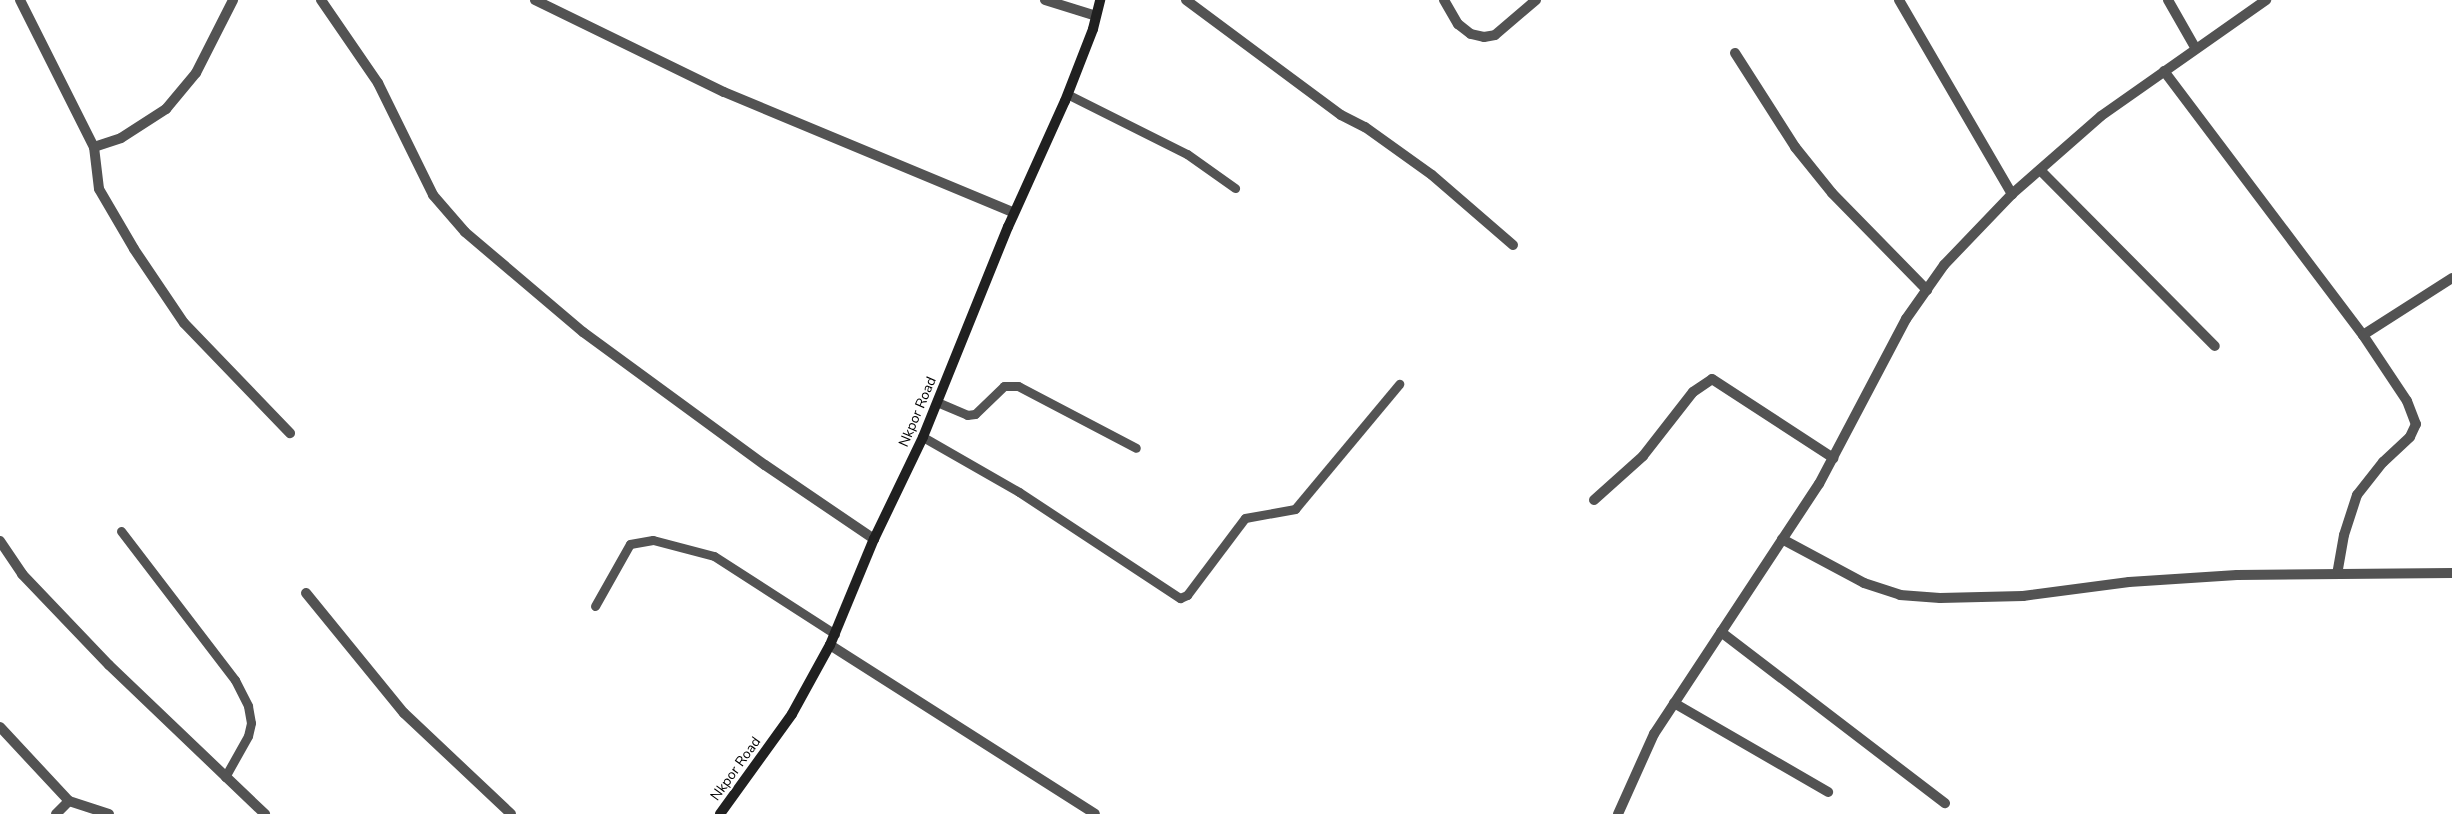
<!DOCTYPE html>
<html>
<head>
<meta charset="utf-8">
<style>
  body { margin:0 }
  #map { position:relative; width:2452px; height:814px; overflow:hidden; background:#fff; font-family:"Nunito Sans",sans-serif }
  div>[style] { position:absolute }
  .lane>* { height:9px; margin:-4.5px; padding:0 4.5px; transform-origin:4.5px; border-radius:4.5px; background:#535353 }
  .street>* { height:10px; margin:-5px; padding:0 5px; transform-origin:5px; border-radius:5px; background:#535353 }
  .secondary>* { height:10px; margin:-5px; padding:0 5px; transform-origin:5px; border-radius:5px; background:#202020 }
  span { translate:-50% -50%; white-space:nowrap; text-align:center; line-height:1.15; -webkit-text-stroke:4px #fff; paint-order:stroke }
  .street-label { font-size:14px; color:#000 }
</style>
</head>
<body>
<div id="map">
  <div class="lane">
    <i style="left:1067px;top:94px;width:134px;rotate:26.6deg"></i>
    <i style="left:1187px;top:154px;width:59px;rotate:35.3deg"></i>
    <i style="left:937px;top:402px;width:33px;rotate:23deg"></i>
    <i style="left:967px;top:415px;width:8px;rotate:-7deg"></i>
    <i style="left:975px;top:414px;width:40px;rotate:-44deg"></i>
    <i style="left:1004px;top:386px;width:14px"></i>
    <i style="left:1018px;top:386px;width:133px;rotate:27.7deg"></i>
    <i style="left:923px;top:437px;width:111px;rotate:29.8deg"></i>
    <i style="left:1019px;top:492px;width:193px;rotate:33.4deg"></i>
    <i style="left:1180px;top:598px;width:8px;rotate:-23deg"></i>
    <i style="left:1187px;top:595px;width:96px;rotate:-53deg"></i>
    <i style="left:1245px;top:518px;width:51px;rotate:-10.2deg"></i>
    <i style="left:1295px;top:509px;width:163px;rotate:-50.2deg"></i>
    <i style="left:121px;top:531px;width:188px;rotate:52.6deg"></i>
    <i style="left:235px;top:680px;width:29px;rotate:63deg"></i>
    <i style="left:248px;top:706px;width:17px;rotate:80deg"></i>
    <i style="left:251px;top:723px;width:13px;rotate:103deg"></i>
    <i style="left:248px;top:736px;width:47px;rotate:119.3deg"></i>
    <i style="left:595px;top:606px;width:71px;rotate:-60.6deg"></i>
    <i style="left:630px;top:544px;width:23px;rotate:-10deg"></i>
    <i style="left:653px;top:540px;width:63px;rotate:14.7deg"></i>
    <i style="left:714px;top:556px;width:144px;rotate:32.8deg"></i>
  </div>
  <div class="street">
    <i style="left:20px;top:0;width:165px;rotate:63.3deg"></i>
    <i style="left:94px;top:147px;width:42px;rotate:83.2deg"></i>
    <i style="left:99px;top:189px;width:69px;rotate:59.7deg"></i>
    <i style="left:134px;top:249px;width:89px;rotate:56deg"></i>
    <i style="left:184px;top:323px;width:153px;rotate:46.1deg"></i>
    <i style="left:321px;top:0;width:101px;rotate:55.5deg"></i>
    <i style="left:378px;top:83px;width:125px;rotate:63.8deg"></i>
    <i style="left:433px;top:195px;width:49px;rotate:49.1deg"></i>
    <i style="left:465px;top:232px;width:155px;rotate:40.3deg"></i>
    <i style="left:583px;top:332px;width:225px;rotate:36.2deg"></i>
    <i style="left:765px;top:465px;width:132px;rotate:34.2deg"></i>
    <i style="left:535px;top:0;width:210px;rotate:26deg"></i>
    <i style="left:724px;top:92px;width:314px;rotate:22.6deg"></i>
    <i style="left:1045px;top:0;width:53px;rotate:17.4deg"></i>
    <i style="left:1186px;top:0;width:193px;rotate:36.6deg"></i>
    <i style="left:1341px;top:115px;width:27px;rotate:27deg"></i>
    <i style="left:1365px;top:127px;width:82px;rotate:35.6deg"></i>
    <i style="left:1432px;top:175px;width:107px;rotate:40.8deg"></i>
    <i style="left:1444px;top:0;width:28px;rotate:60deg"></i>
    <i style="left:1458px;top:24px;width:16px;rotate:38deg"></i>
    <i style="left:1471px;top:34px;width:13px;rotate:13deg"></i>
    <i style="left:1484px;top:37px;width:11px;rotate:-10deg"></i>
    <i style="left:1495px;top:35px;width:54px;rotate:-40.5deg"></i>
    <i style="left:1899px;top:0;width:225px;rotate:59.8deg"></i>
    <i style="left:2168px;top:0;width:56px;rotate:60.3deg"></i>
    <i style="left:1735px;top:53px;width:112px;rotate:57.4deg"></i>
    <i style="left:1795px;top:147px;width:59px;rotate:51.2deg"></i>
    <i style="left:1832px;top:193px;width:136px;rotate:45.6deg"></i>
    <i style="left:2164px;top:71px;width:331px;rotate:53deg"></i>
    <i style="left:2363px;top:335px;width:79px;rotate:56.3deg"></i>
    <i style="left:2407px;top:401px;width:25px;rotate:69deg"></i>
    <i style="left:2416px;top:424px;width:14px;rotate:115deg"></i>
    <i style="left:2410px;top:437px;width:37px;rotate:137deg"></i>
    <i style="left:2383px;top:462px;width:42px;rotate:128.2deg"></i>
    <i style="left:2357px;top:495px;width:42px;rotate:108deg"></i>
    <i style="left:2344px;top:535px;width:39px;rotate:100deg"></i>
    <i style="left:94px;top:147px;width:28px;rotate:-18deg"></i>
    <i style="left:121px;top:138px;width:54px;rotate:-32.8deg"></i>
    <i style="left:166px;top:109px;width:47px;rotate:-50.2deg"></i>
    <i style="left:196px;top:73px;width:82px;rotate:-63.1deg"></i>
    <i style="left:2040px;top:170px;width:248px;rotate:45.2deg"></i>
    <i style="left:2363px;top:335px;width:106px;rotate:-32.6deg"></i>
    <i style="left:1594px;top:500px;width:66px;rotate:-41.9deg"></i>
    <i style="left:1643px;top:456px;width:81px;rotate:-52deg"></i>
    <i style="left:1693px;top:392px;width:23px;rotate:-34deg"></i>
    <i style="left:1712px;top:379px;width:145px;rotate:33.1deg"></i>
    <i style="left:1782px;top:539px;width:93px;rotate:28.2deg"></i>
    <i style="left:1864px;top:583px;width:38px;rotate:18deg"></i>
    <i style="left:1900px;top:595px;width:40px;rotate:4.3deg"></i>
    <i style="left:1940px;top:598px;width:83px;rotate:-1.4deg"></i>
    <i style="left:2023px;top:596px;width:107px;rotate:-7.5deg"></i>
    <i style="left:2129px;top:582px;width:108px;rotate:-3.7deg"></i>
    <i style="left:2237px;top:575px;width:215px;rotate:-0.5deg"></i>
    <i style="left:0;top:541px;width:40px;rotate:56deg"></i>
    <i style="left:22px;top:574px;width:126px;rotate:46.3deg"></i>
    <i style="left:109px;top:665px;width:216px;rotate:43.7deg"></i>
    <i style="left:306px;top:593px;width:155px;rotate:50.8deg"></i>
    <i style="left:404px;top:713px;width:147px;rotate:43.3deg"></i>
    <i style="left:1721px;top:632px;width:282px;rotate:37.4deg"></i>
    <i style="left:830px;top:645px;width:314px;rotate:32.5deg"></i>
    <i style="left:1674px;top:703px;width:178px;rotate:30deg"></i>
    <i style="left:0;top:727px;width:101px;rotate:47deg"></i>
    <i style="left:69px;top:801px;width:42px;rotate:18deg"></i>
    <i style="left:56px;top:814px;width:18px;rotate:-45deg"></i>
    <i style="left:1618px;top:814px;width:88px;rotate:-65.8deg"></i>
    <i style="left:1654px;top:734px;width:300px;rotate:-56.6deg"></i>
    <i style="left:1819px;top:484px;width:187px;rotate:-62.2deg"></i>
    <i style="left:1906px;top:319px;width:66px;rotate:-54.9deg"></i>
    <i style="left:1944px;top:265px;width:98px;rotate:-46.2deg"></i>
    <i style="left:2012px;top:194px;width:118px;rotate:-41.2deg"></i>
    <i style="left:2101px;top:116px;width:202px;rotate:-35.1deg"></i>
  </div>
  <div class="secondary">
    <i style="left:720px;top:814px;width:123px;rotate:-54.2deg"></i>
    <i style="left:792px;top:714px;width:79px;rotate:-61.2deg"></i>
    <i style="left:830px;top:645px;width:115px;rotate:-67.5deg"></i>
    <i style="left:874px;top:539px;width:113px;rotate:-64.3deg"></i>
    <i style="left:923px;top:437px;width:227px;rotate:-68deg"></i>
    <i style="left:1008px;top:227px;width:138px;rotate:-65.7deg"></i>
    <i style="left:1065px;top:101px;width:77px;rotate:-68.7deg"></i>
    <i style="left:1093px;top:29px;width:30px;rotate:-76deg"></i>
  </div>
  <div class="street-label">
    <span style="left:918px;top:412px;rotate:-67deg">Nkpor Road</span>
    <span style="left:736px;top:769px;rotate:-54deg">Nkpor Road</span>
  </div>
</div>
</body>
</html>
